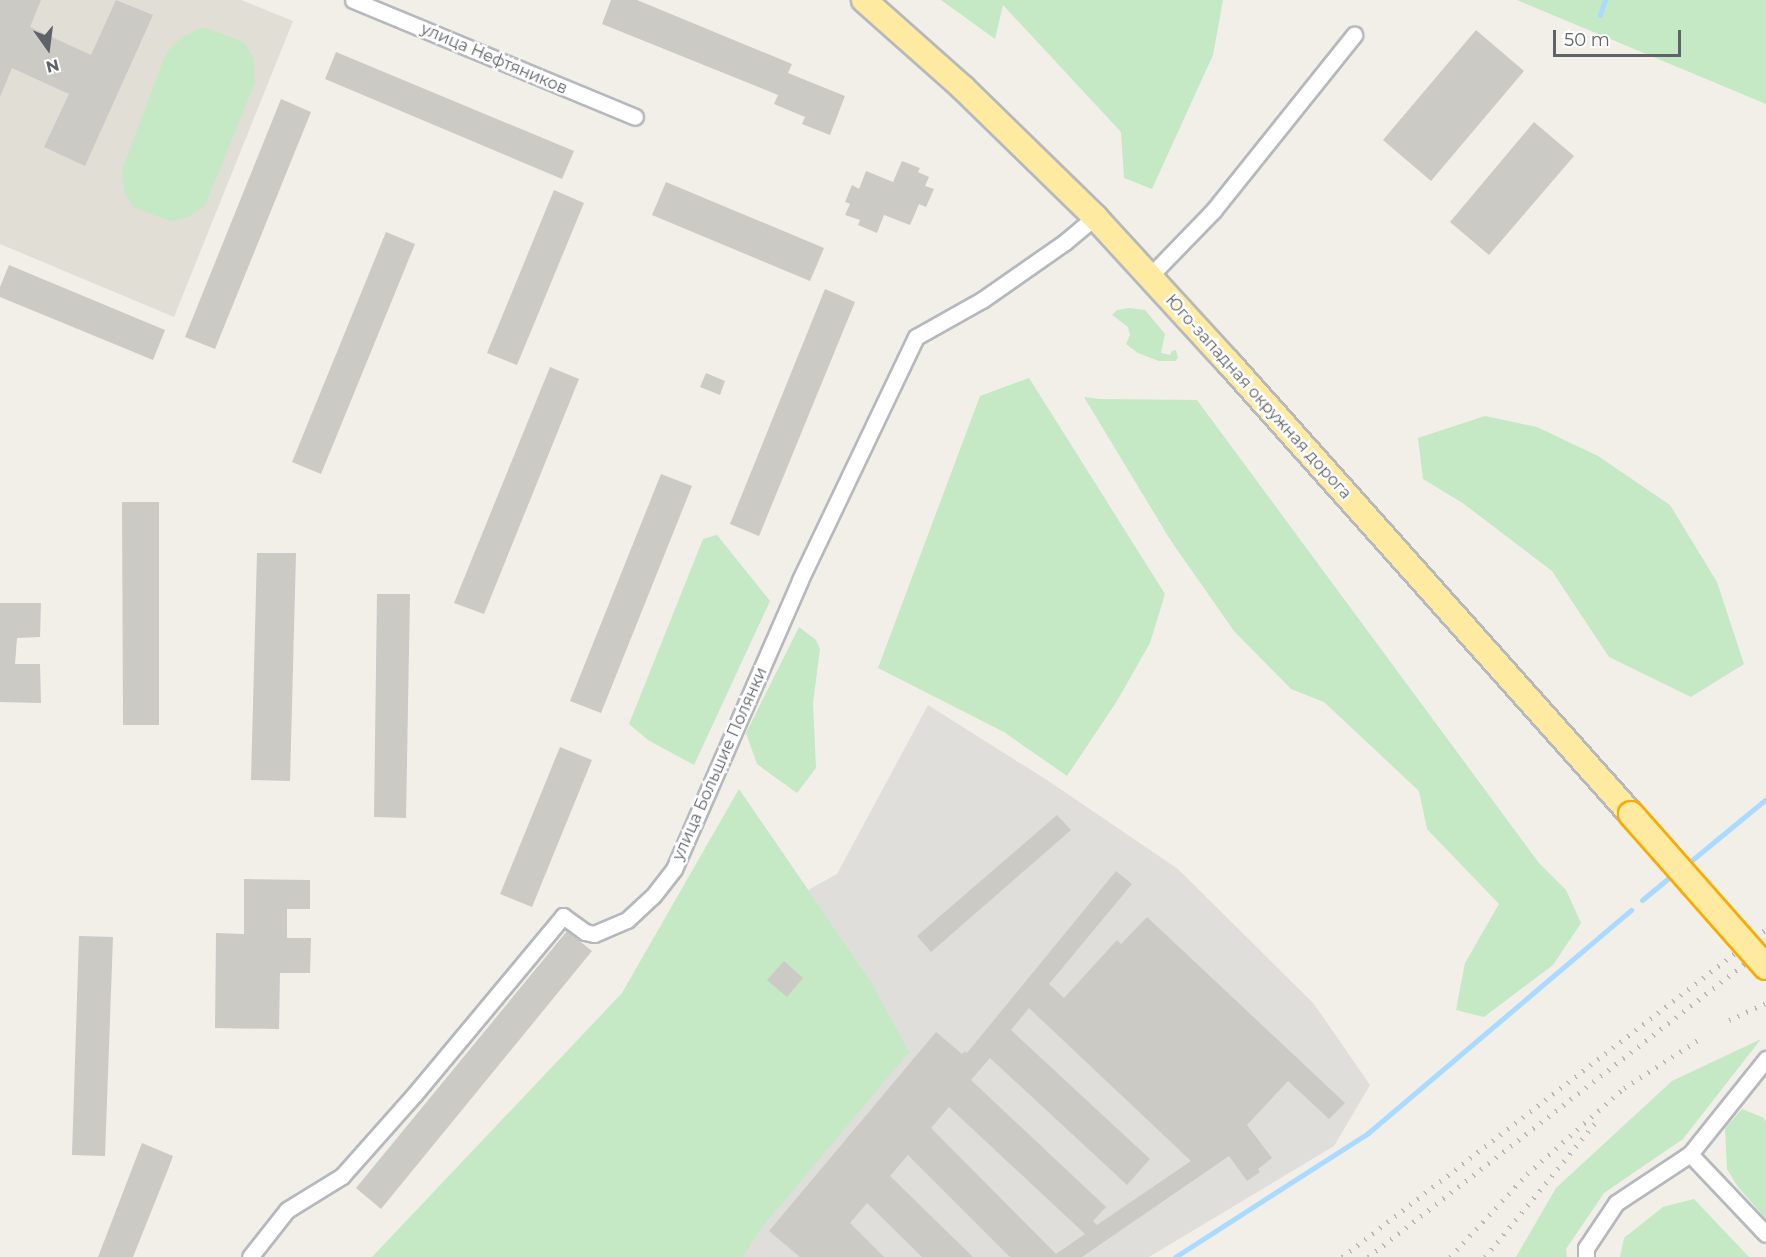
<!DOCTYPE html>
<html>
<head>
<meta charset="utf-8">
<style>
  body { margin:0 }
  #map { position:relative; width:1766px; height:1257px; overflow:hidden; background:#f1efe8; font-family:Montserrat,sans-serif }
  div>[style] { position:absolute }
  .industrial>* { inset:0; background:#e0deda }
  .education>* { inset:0; background:#e1ded6 }
  .green>* { inset:0; background:#c5e8c5 }
  .stream>* { height:5px; margin:-2.5px; padding:0 2.5px; transform-origin:2.5px; border-radius:2.5px; background:#aadaff }
  .building>* { inset:0; background:#cccac5 }
  .roads { filter:drop-shadow(2px 0 #b5b8bc) drop-shadow(-2px 0 #b5b8bc) drop-shadow(0 2px #b5b8bc) drop-shadow(0 -2px #b5b8bc) }
  .minor>* { height:15px; margin:-7.5px; padding:0 7.5px; transform-origin:7.5px; border-radius:7.5px; background:#fff }
  .trunk>* { height:24px; margin:-12px; padding:0 12px; transform-origin:12px; border-radius:12px; background:#feeaa1 }
  .rail>* { height:4.5px; margin-top:-2.25px; transform-origin:0; background:repeating-linear-gradient(90deg,#b6b7b8 0 1.5px,transparent 0 9.5px) }
  .bridges { filter:drop-shadow(2px 0 #f9ab00) drop-shadow(-2px 0 #f9ab00) drop-shadow(0 2px #f9ab00) drop-shadow(0 -2px #f9ab00) }
  .trunk-bridge>* { height:24px; margin:-12px; padding:0 12px; transform-origin:12px; border-radius:12px; background:#feeaa1 }
  span { translate:-50% -50%; white-space:nowrap; text-align:center; line-height:1.15; -webkit-text-stroke:5px #fff; paint-order:stroke }
  .street-label { font-size:16px; color:#5f6368 }
  .north { position:absolute; left:18px; top:18px; width:60px; height:60px; -webkit-text-stroke:4px #fff; paint-order:stroke; rotate:166deg; font-size:16px; font-weight:700; line-height:24px; text-align:center; color:#5f6368 }
  .north::after { content:''; display:block; margin:auto; width:21px; height:27px; background:#5f6368; clip-path:polygon(50% 0,100% 100%,50% 72%,0 100%) }
  .scale { position:absolute; left:1553px; top:30px; width:128px; height:27px; box-sizing:border-box; border:3px solid #5f6368; border-top:0; padding-left:8px; font-size:18px; line-height:21px; white-space:nowrap; color:#5f6368; -webkit-text-stroke:4px #fff; paint-order:stroke }
</style>
</head>
<body>
<div id="map">
  <div class="industrial">
    <i style="clip-path:polygon(928px 705px,1047px 780px,1178px 869px,1314px 1004px,1370px 1085px,1334px 1146px,1149px 1257px,743px 1257px,764px 1225px,870px 980px,808px 890px,837px 874px)"></i>
  </div>
  <div class="education">
    <i style="clip-path:polygon(0 0,241px 0,293px 21px,174px 317px,0 244px)"></i>
  </div>
  <div class="green">
    <i style="clip-path:polygon(941px 0,1223px 0,1213px 55px,1152px 189px,1124px 178px,1121px 132px,1003px 5px,995px 39px)"></i>
    <i style="clip-path:polygon(1517px 0,1766px 0,1766px 104px)"></i>
    <i style="clip-path:polygon(203px 27px,244px 42px,254px 59px,255px 82px,205px 206px,188px 217px,170px 221px,133px 207px,124px 191px,122px 170px,166px 53px,182px 37px)"></i>
    <i style="clip-path:polygon(1129px 308px,1145px 310px,1165px 334px,1161px 353px,1170px 355px,1172px 351px,1176px 350px,1178px 358px,1175px 361px,1159px 361px,1138px 353px,1126px 344px,1130px 335px,1128px 327px,1112px 315px,1117px 310px)"></i>
    <i style="clip-path:polygon(1029px 378px,1165px 594px,1150px 643px,1117px 701px,1067px 776px,1004px 732px,878px 668px,980px 396px)"></i>
    <i style="clip-path:polygon(1084px 397px,1099px 399px,1197px 400px,1539px 863px,1566px 890px,1581px 923px,1553px 965px,1484px 1017px,1456px 1010px,1465px 963px,1499px 904px,1427px 829px,1419px 791px,1324px 702px,1291px 689px,1234px 631px,1171px 541px)"></i>
    <i style="clip-path:polygon(1485px 416px,1537px 427px,1598px 456px,1670px 505px,1717px 582px,1744px 664px,1691px 697px,1609px 657px,1552px 571px,1464px 504px,1423px 479px,1418px 438px)"></i>
    <i style="clip-path:polygon(717px 535px,770px 601px,694px 765px,648px 740px,629px 724px,703px 539px)"></i>
    <i style="clip-path:polygon(799px 627px,816px 640px,820px 649px,813px 703px,816px 768px,797px 793px,757px 764px,746px 733px)"></i>
    <i style="clip-path:polygon(739px 789px,870px 980px,909px 1052px,764px 1225px,743px 1257px,372px 1257px,622px 993px)"></i>
    <i style="clip-path:polygon(1761px 1039px,1683px 1139px,1604px 1193px,1566px 1249px,1567px 1257px,1516px 1257px,1556px 1188px,1672px 1081px)"></i>
    <i style="clip-path:polygon(1742px 1109px,1764px 1118px,1766px 1122px,1766px 1219px,1738px 1187px,1727px 1169px,1725px 1128px)"></i>
    <i style="clip-path:polygon(1694px 1199px,1749px 1257px,1620px 1257px,1624px 1238px,1663px 1207px)"></i>
  </div>
  <div class="stream">
    <i style="left:1600px;top:15px;width:16px;rotate:-72deg"></i>
    <i style="left:1686px;top:865px;width:104px;rotate:-39.5deg"></i>
    <i style="left:1642px;top:900px;width:44px;rotate:-39.5deg"></i>
    <i style="left:1175px;top:1257px;width:229px;rotate:-32.7deg"></i>
    <i style="left:1368px;top:1133px;width:345px;rotate:-40.3deg"></i>
  </div>
  <div class="building">
    <i style="clip-path:polygon(0 0,41px 0,30px 27px,91px 55px,116px 0,153px 15px,85px 166px,44px 147px,69px 94px,12px 68px,0 97px)"></i>
    <i style="clip-path:polygon(611px 0,637px 0,792px 64px,788px 73px,845px 96px,830px 135px,802px 124px,805px 117px,774px 104px,778px 95px,602px 24px)"></i>
    <i style="clip-path:polygon(1476px 30px,1524px 71px,1431px 181px,1383px 140px)"></i>
    <i style="clip-path:polygon(336px 52px,574px 151px,562px 179px,325px 79px)"></i>
    <i style="clip-path:polygon(281px 99px,311px 112px,215px 349px,185px 337px)"></i>
    <i style="clip-path:polygon(1534px 122px,1574px 156px,1489px 255px,1450px 222px)"></i>
    <i style="clip-path:polygon(902px 161px,920px 168px,918px 172px,929px 177px,925px 186px,934px 189px,926px 207px,919px 204px,910px 225px,884px 215px,877px 233px,858px 225px,860px 220px,845px 215px,850px 204px,845px 202px,852px 185px,859px 189px,866px 171px,893px 182px)"></i>
    <i style="clip-path:polygon(666px 182px,824px 248px,810px 281px,652px 215px)"></i>
    <i style="clip-path:polygon(554px 190px,584px 203px,517px 365px,487px 353px)"></i>
    <i style="clip-path:polygon(386px 232px,415px 244px,321px 474px,292px 462px)"></i>
    <i style="clip-path:polygon(9px 265px,165px 330px,153px 360px,0 297px,0 287px)"></i>
    <i style="clip-path:polygon(825px 289px,855px 302px,759px 536px,730px 524px)"></i>
    <i style="clip-path:polygon(550px 367px,579px 379px,484px 614px,454px 603px)"></i>
    <i style="clip-path:polygon(706px 373px,725px 381px,720px 395px,700px 387px)"></i>
    <i style="clip-path:polygon(661px 474px,692px 486px,601px 713px,570px 701px)"></i>
    <i style="clip-path:polygon(122px 502px,159px 502px,159px 725px,123px 725px)"></i>
    <i style="clip-path:polygon(257px 553px,296px 553px,290px 781px,251px 780px)"></i>
    <i style="clip-path:polygon(377px 594px,410px 594px,406px 818px,374px 817px)"></i>
    <i style="clip-path:polygon(0 603px,41px 603px,40px 637px,17px 638px,15px 664px,40px 664px,41px 703px,0 702px)"></i>
    <i style="clip-path:polygon(560px 747px,592px 760px,532px 907px,500px 894px)"></i>
    <i style="clip-path:polygon(1057px 815px,1071px 830px,931px 952px,917px 936px)"></i>
    <i style="clip-path:polygon(evenodd,1116px 871px,1132px 884px,1049px 984px,1064px 998px,1117px 940px,1121px 944px,1147px 917px,1345px 1103px,1329px 1119px,1288px 1081px,1247px 1125px,1272px 1158px,1258px 1169px,1260px 1172px,1247px 1181px,1229px 1156px,1082px 1257px,1010px 1257px,908px 1155px,890px 1176px,973px 1257px,922px 1257px,867px 1203px,850px 1223px,884px 1257px,800px 1257px,769px 1231px,936px 1032px,962px 1054px,965px 1051px,967px 1053px,1116px 871px,1029px 1008px,1191px 1161px,1097px 1225px,1093px 1221px,1106px 1207px,971px 1080px,990px 1058px,1127px 1185px,1150px 1159px,1011px 1030px,1029px 1008px,1116px 871px,949px 1107px,1085px 1234px,1056px 1254px,931px 1128px,949px 1107px)"></i>
    <i style="clip-path:polygon(244px 879px,310px 880px,310px 909px,287px 909px,287px 938px,311px 938px,310px 973px,280px 973px,279px 1029px,215px 1028px,216px 933px,244px 934px)"></i>
    <i style="clip-path:polygon(567px 931px,592px 951px,381px 1209px,356px 1188px)"></i>
    <i style="clip-path:polygon(79px 936px,113px 937px,105px 1156px,72px 1155px)"></i>
    <i style="clip-path:polygon(784px 961px,803px 978px,787px 997px,767px 980px)"></i>
    <i style="clip-path:polygon(142px 1143px,173px 1156px,169px 1167px,133px 1257px,98px 1257px)"></i>
  </div>
  <div class="roads">
    <div class="minor">
      <i style="left:353px;top:0;width:305px;rotate:22.5deg"></i>
      <i style="left:1150px;top:276px;width:91px;rotate:-45.9deg"></i>
      <i style="left:1213px;top:211px;width:226px;rotate:-51.3deg"></i>
      <i style="left:1690px;top:1154px;width:110px;rotate:46.5deg"></i>
      <i style="left:250px;top:1257px;width:60px;rotate:-51.8deg"></i>
      <i style="left:287px;top:1210px;width:65px;rotate:-31.7deg"></i>
      <i style="left:342px;top:1176px;width:108px;rotate:-48.4deg"></i>
      <i style="left:414px;top:1095px;width:233px;rotate:-50.2deg"></i>
      <i style="left:563px;top:916px;width:27px;rotate:36deg"></i>
      <i style="left:585px;top:932px;width:9px;rotate:13deg"></i>
      <i style="left:594px;top:934px;width:36px;rotate:-23deg"></i>
      <i style="left:627px;top:920px;width:35px;rotate:-43deg"></i>
      <i style="left:653px;top:896px;width:34px;rotate:-52deg"></i>
      <i style="left:674px;top:869px;width:315px;rotate:-66.4deg"></i>
      <i style="left:800px;top:580px;width:269px;rotate:-64.5deg"></i>
      <i style="left:916px;top:337px;width:76px;rotate:-29.3deg"></i>
      <i style="left:982px;top:300px;width:101px;rotate:-34.9deg"></i>
      <i style="left:1065px;top:242px;width:39px;rotate:-40deg"></i>
      <i style="left:1586px;top:1257px;width:9px;rotate:-90deg"></i>
      <i style="left:1586px;top:1248px;width:54px;rotate:-56.3deg"></i>
      <i style="left:1616px;top:1203px;width:89px;rotate:-33.5deg"></i>
      <i style="left:1690px;top:1154px;width:122px;rotate:-51.3deg"></i>
    </div>
    <div class="trunk">
      <i style="left:864px;top:0;width:132px;rotate:41.6deg"></i>
      <i style="left:963px;top:88px;width:185px;rotate:44.3deg"></i>
      <i style="left:1095px;top:217px;width:197px;rotate:47.5deg"></i>
      <i style="left:1228px;top:362px;width:606px;rotate:48.28deg"></i>
    </div>
  </div>
  <div class="rail">
    <i style="left:1729px;top:1020px;width:41px;rotate:-24.7deg"></i>
    <i style="left:1342px;top:1257px;width:536px;rotate:-37.72deg"></i>
    <i style="left:1368px;top:1257px;width:504px;rotate:-37.91deg"></i>
    <i style="left:1450px;top:1257px;width:113px;rotate:-47.1deg"></i>
    <i style="left:1527px;top:1174px;width:130px;rotate:-41.6deg"></i>
    <i style="left:1624px;top:1088px;width:92px;rotate:-33deg"></i>
    <i style="left:1485px;top:1257px;width:175px;rotate:-50.6deg"></i>
  </div>
  <div class="bridges">
    <div class="trunk-bridge">
      <i style="left:1631px;top:814px;width:204px;rotate:48.6deg"></i>
    </div>
  </div>
  <div class="street-label">
    <span style="left:494px;top:59px;rotate:23deg">улица Нефтяников</span>
    <span style="left:1258px;top:397px;rotate:48deg">Юго-западная окружная дорога</span>
    <span style="left:720px;top:764px;rotate:-66deg">улица Большие Полянки</span>
  </div>
  <div class="north">N</div>
  <div class="scale">50 m</div>
</div>
</body>
</html>
